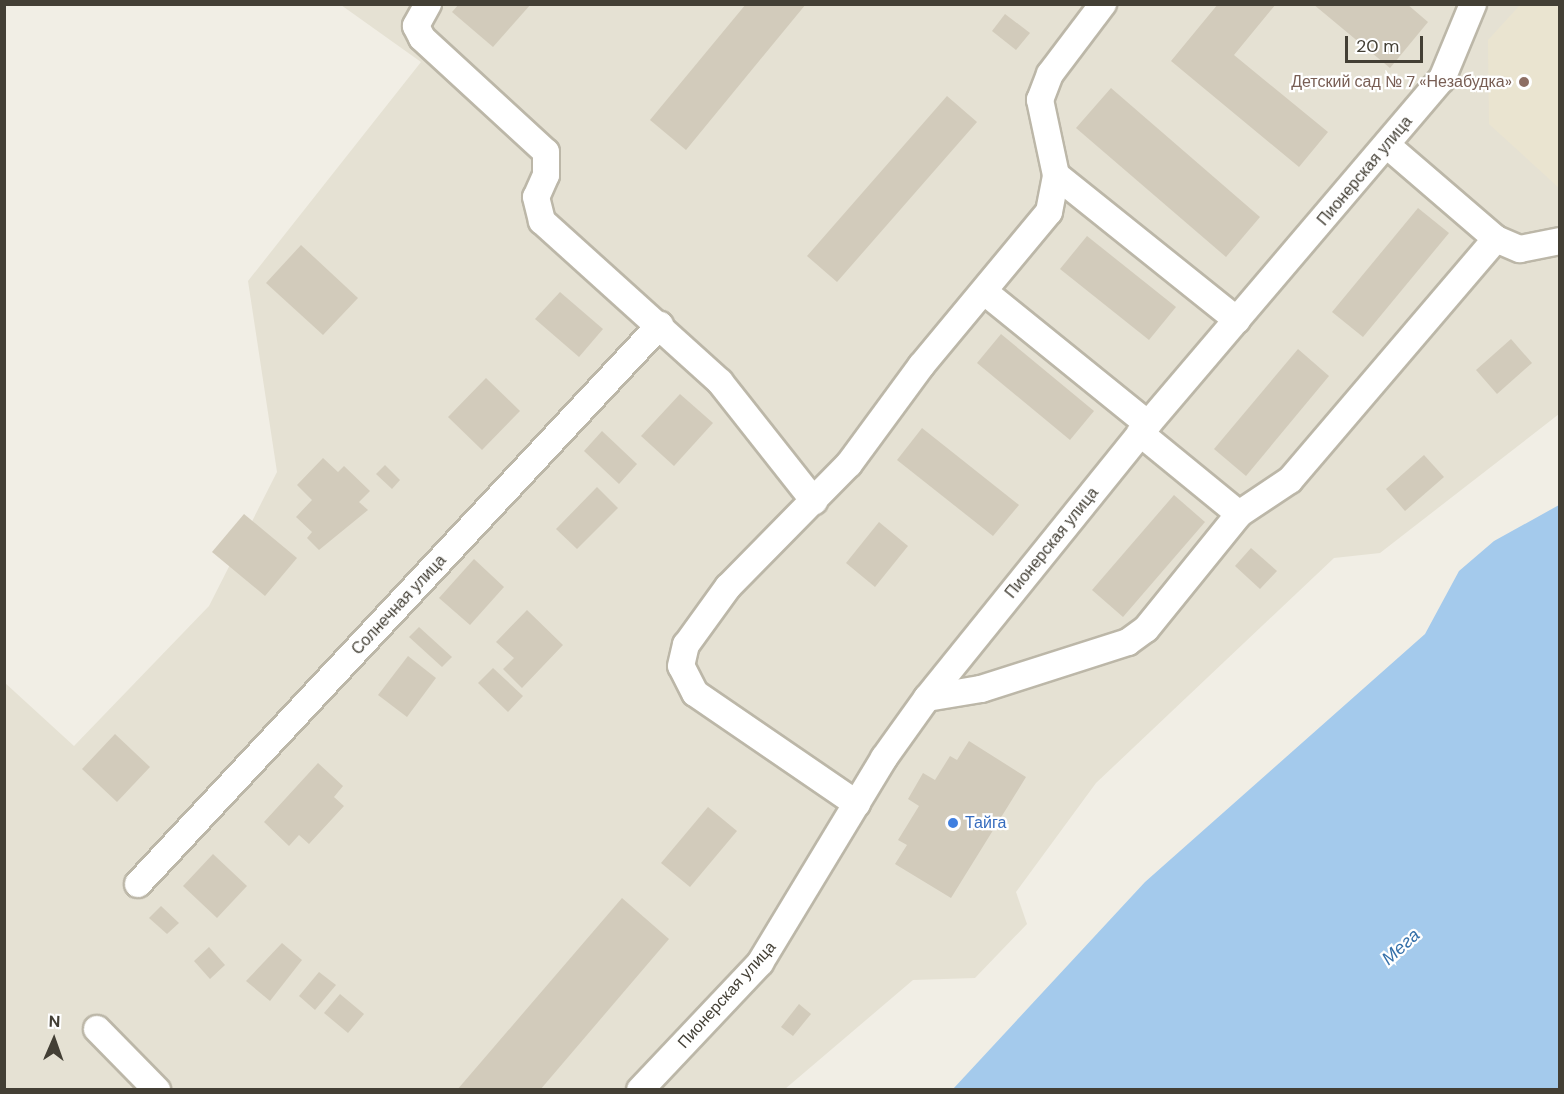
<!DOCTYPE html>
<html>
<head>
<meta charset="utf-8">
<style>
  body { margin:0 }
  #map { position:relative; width:1564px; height:1094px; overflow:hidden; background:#f1eee5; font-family:"DM Sans",sans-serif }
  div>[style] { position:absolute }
  .residential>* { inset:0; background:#e5e1d3 }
  .education>* { inset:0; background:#eae4d0 }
  .water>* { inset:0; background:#a4caec }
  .building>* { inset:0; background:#d2cbbb }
  .roads { filter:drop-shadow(2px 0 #bcb7a8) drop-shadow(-2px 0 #bcb7a8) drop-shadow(0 2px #bcb7a8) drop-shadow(0 -2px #bcb7a8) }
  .minor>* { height:26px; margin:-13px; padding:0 13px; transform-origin:13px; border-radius:13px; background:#fff }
  .dots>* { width:16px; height:16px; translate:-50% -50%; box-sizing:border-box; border:3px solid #fff; border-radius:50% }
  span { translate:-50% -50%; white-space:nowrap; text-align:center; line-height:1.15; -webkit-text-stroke:4.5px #fff; paint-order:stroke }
  .education-label { font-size:16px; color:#785e54 }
  .right { translate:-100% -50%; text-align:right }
  .street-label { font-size:16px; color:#433f35 }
  .shop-label { font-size:16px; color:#366cbe }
  .left { translate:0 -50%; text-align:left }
  .water-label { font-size:18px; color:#3570a9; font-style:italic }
  .frame { position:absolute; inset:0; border:6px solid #433f35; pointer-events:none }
  .north { position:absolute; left:24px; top:1010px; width:60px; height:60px; -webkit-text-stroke:4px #fff; paint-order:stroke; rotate:2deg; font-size:16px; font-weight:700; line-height:24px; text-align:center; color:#433f35 }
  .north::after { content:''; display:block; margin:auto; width:21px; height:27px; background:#433f35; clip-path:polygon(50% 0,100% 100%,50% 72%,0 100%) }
  .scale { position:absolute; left:1345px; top:36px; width:78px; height:27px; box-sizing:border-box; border:3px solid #433f35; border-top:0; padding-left:8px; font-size:18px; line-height:21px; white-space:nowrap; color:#433f35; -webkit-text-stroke:4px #fff; paint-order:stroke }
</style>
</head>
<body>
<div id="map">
  <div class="residential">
    <i style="clip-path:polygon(341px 5px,1559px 5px,1559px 414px,1380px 553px,1334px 558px,1096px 783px,1016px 892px,1027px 924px,975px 978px,913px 980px,785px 1089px,6px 1089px,4px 682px,74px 746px,209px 606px,277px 472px,248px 281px,421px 62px)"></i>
  </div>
  <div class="education">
    <i style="clip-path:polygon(1520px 5px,1559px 5px,1559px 188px,1489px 124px,1488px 40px)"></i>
  </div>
  <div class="water">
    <i style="clip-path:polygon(1559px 505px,1559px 1089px,953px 1089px,1145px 882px,1425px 634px,1459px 571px,1494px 541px)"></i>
  </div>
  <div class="building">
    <i style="clip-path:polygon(459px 4px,531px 4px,493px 47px,452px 12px)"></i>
    <i style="clip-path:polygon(746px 4px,806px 4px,686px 150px,650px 120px)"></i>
    <i style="clip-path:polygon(1218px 4px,1276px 4px,1234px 55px,1328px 132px,1299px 167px,1171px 61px)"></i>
    <i style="clip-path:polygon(1313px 4px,1407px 4px,1428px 22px,1390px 68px)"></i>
    <i style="clip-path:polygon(1005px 14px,1030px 33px,1016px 50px,992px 31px)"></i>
    <i style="clip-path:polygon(1111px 88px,1260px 217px,1226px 257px,1076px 128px)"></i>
    <i style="clip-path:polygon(947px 96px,977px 122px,837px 282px,807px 256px)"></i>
    <i style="clip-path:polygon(1418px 208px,1449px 233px,1363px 337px,1332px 312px)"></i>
    <i style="clip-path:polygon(1087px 236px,1176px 307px,1149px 340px,1060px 269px)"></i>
    <i style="clip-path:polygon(301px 245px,358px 298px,323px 335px,266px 283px)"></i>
    <i style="clip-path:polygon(560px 292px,603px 329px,579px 357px,535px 319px)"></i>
    <i style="clip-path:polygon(1001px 334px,1094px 411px,1070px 440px,977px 363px)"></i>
    <i style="clip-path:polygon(1511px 339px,1532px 363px,1497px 394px,1476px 370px)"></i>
    <i style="clip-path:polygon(1298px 349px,1329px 376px,1246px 476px,1214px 449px)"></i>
    <i style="clip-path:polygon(486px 378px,520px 411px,482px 450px,448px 417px)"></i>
    <i style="clip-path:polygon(680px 394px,713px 423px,674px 466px,641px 436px)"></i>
    <i style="clip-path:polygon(922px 428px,1019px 505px,993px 536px,897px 460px)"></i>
    <i style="clip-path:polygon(602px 431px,637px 464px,619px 484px,584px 451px)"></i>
    <i style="clip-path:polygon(1424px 455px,1444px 477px,1405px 511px,1386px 489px)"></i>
    <i style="clip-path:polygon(323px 458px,338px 472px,344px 466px,370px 491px,359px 502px,368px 510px,319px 550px,307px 538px,312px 532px,296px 517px,312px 500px,297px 485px)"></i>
    <i style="clip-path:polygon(385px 465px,400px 480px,392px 489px,376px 474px)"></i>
    <i style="clip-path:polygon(597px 487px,618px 508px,577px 549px,556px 529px)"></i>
    <i style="clip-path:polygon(1174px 495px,1205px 522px,1123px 617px,1092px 590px)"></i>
    <i style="clip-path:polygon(244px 514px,297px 558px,265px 596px,212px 552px)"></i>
    <i style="clip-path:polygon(879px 522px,908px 546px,875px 587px,846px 563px)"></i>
    <i style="clip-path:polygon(1251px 548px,1277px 571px,1260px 589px,1235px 566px)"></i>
    <i style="clip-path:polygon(474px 559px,504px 587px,470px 625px,439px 598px)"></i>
    <i style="clip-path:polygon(527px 610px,563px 645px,522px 688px,503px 669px,514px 658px,496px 642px)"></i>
    <i style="clip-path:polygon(419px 627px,452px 657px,442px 667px,409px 637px)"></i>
    <i style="clip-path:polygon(408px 656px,436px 678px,407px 717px,378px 695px)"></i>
    <i style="clip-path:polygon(493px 668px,523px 696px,508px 712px,478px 683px)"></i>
    <i style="clip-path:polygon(115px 734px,150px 767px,117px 802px,82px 769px)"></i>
    <i style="clip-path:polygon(969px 741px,1026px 777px,951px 898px,895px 864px,907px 845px,898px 840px,919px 806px,908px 799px,923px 773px,935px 780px,950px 756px,957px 760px)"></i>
    <i style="clip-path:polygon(318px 763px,343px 786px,334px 797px,344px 806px,309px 844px,299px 835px,289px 846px,264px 822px)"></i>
    <i style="clip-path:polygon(708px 807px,737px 831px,690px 887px,661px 863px)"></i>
    <i style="clip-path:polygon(213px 854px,247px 886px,217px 918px,183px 886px)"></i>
    <i style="clip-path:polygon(622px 898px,669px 939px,540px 1090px,457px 1090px)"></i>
    <i style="clip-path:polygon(161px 906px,179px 923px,167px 934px,149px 918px)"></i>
    <i style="clip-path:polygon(282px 943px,302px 960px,270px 1001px,246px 981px)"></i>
    <i style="clip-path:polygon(209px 947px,225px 965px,210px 979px,194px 961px)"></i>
    <i style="clip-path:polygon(319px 972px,336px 985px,315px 1010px,299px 996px)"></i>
    <i style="clip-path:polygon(340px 994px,364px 1014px,348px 1033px,324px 1013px)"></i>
    <i style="clip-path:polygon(799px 1004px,811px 1014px,793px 1036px,781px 1027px)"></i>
  </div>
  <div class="roads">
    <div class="minor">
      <i style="left:428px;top:4px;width:25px;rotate:119deg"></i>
      <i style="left:416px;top:26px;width:13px;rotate:63deg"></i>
      <i style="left:422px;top:38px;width:168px;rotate:42.6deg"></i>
      <i style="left:546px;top:152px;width:23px;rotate:90deg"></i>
      <i style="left:546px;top:175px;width:24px;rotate:114deg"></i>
      <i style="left:536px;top:197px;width:25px;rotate:76deg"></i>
      <i style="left:542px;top:221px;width:240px;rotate:42.1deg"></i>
      <i style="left:720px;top:382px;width:152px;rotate:51.7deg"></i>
      <i style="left:1388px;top:146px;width:143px;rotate:40.7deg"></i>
      <i style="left:1496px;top:239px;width:26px;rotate:23deg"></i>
      <i style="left:1520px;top:249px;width:41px;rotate:-11.3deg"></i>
      <i style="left:1056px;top:175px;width:232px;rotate:38.7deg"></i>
      <i style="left:986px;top:293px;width:208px;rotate:39deg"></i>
      <i style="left:1140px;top:433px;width:128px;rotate:39.3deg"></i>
      <i style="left:927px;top:698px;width:55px;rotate:-9.5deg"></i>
      <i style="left:981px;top:689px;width:154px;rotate:-17.7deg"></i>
      <i style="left:1128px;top:642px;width:22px;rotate:-36deg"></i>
      <i style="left:1146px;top:629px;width:148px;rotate:-51deg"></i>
      <i style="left:1239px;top:514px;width:61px;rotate:-33.7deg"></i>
      <i style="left:1290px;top:480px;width:317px;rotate:-49.5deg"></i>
      <i style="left:857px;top:804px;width:196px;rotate:-145.6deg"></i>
      <i style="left:695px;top:693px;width:30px;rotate:-117deg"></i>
      <i style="left:681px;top:666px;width:22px;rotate:-77deg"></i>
      <i style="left:686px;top:645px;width:72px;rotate:-54.1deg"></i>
      <i style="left:728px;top:587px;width:173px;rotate:-45.5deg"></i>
      <i style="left:849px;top:464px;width:122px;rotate:-53.7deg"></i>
      <i style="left:921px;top:366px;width:200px;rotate:-50.3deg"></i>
      <i style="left:1049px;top:212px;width:38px;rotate:-79deg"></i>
      <i style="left:1056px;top:175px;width:77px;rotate:-102deg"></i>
      <i style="left:1040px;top:100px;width:28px;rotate:-69deg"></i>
      <i style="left:1050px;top:74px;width:88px;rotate:-52.9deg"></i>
      <i style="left:138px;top:884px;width:765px;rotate:-46.96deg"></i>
      <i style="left:97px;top:1029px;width:86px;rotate:45.5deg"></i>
      <i style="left:640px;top:1090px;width:175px;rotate:-46.6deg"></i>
      <i style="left:760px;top:963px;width:240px;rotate:-58.8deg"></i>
      <i style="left:884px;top:758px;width:74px;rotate:-54.4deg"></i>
      <i style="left:927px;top:698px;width:352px;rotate:-51.1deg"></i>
      <i style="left:1148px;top:424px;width:453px;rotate:-49.6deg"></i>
      <i style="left:1442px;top:79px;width:81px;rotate:-67.5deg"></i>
    </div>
  </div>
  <div class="dots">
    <i style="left:1524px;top:82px;background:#8d6e63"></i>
    <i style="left:953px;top:823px;background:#3f7fe0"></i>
  </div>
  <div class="education-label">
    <span class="right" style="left:1512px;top:82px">Детский сад № 7 «Незабудка»</span>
  </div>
  <div class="street-label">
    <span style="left:1365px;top:171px;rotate:-50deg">Пионерская улица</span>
    <span style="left:1052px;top:543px;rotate:-51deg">Пионерская улица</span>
    <span style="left:399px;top:605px;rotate:-47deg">Солнечная улица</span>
    <span style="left:727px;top:995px;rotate:-48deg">Пионерская улица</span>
  </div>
  <div class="shop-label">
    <span class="left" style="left:965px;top:823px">Тайга</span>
  </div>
  <div class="water-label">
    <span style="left:1401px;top:947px;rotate:-42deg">Мега</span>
  </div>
  <div class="frame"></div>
  <div class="north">N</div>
  <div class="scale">20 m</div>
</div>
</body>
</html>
